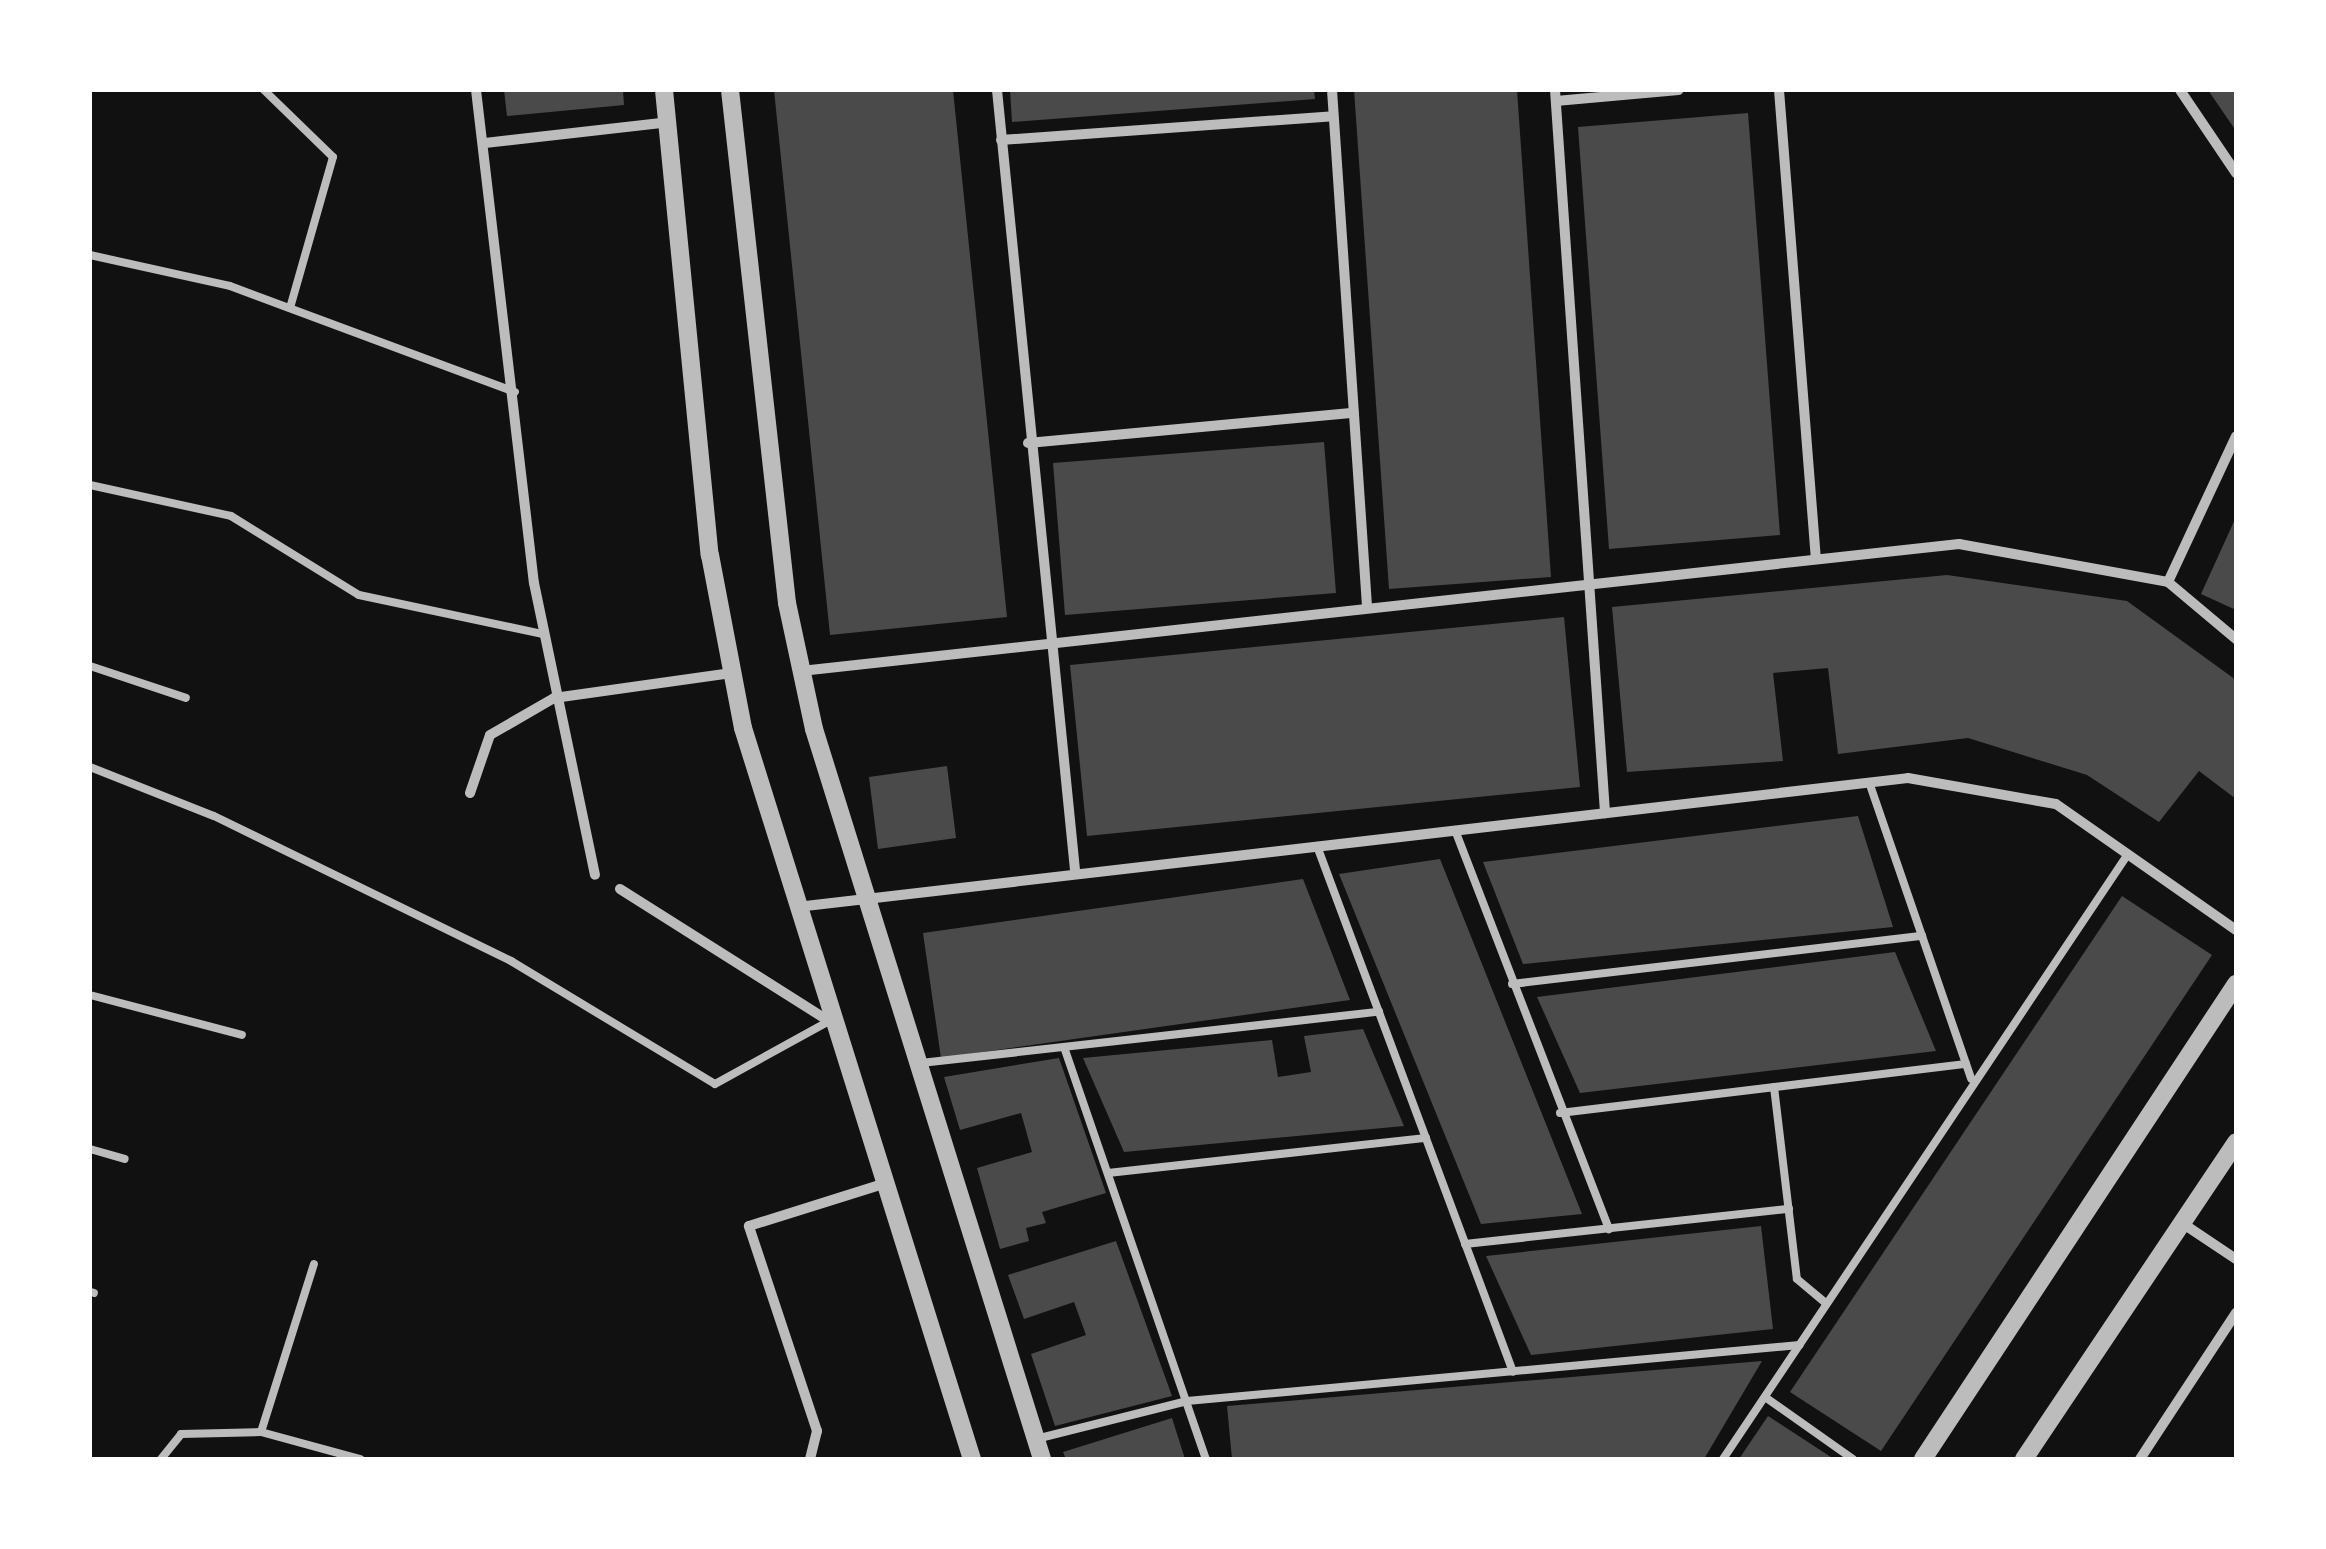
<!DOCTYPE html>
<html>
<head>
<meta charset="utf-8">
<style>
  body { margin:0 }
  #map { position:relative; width:2326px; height:1549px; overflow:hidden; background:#111; font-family:"Asap Condensed",sans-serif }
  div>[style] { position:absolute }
  .building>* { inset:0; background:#4a4a4a }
  .service>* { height:8px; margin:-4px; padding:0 4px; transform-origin:4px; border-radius:4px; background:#bcbcbc }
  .minor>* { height:10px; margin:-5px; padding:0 5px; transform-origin:5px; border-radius:5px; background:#bcbcbc }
  .tertiary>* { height:18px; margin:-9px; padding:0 9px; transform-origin:9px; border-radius:9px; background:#bcbcbc }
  span { translate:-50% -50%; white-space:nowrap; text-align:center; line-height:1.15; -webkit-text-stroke:8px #fff; paint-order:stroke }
  .frame { position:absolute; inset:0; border:92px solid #fff; pointer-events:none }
</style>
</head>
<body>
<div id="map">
  <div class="building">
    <i style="clip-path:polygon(504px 90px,623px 90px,624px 105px,507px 116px)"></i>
    <i style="clip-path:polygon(774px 90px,953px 90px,1007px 617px,830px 635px)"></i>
    <i style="clip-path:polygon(1010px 90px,1314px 90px,1315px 99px,1012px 122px)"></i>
    <i style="clip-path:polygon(1354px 90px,1517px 90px,1551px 577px,1389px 589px)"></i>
    <i style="clip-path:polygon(2208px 90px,2236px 90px,2236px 131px)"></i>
    <i style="clip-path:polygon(1748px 113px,1780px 535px,1609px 549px,1578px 127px)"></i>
    <i style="clip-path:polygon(1324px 442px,1336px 593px,1065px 615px,1053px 463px)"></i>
    <i style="clip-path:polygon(2236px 517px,2236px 610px,2201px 594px)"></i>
    <i style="clip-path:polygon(1947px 575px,2127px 601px,2236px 680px,2236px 799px,2199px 771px,2159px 822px,2087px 775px,1968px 738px,1838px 754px,1828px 668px,1773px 673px,1783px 761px,1627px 772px,1612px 607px)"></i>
    <i style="clip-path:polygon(1564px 617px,1580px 787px,1087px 836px,1070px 665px)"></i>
    <i style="clip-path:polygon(947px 766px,956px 838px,878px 849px,869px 777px)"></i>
    <i style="clip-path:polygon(1858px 816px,1893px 927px,1523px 964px,1483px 862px)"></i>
    <i style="clip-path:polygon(1440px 859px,1582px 1214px,1481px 1224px,1339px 874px)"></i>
    <i style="clip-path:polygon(1303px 879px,1350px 1000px,941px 1058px,923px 933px)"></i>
    <i style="clip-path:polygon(2122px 896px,2212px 955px,1881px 1451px,1790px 1392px)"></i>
    <i style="clip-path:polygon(1895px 952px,1936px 1051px,1580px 1093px,1537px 997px)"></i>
    <i style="clip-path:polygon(1363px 1029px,1404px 1126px,1124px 1152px,1083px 1058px,1272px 1040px,1278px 1077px,1311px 1072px,1304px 1036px)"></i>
    <i style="clip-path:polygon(1059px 1058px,1106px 1193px,1042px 1212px,1046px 1223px,1026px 1228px,1029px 1241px,1000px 1249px,977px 1168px,1032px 1152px,1021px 1113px,960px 1130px,944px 1077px)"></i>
    <i style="clip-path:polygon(1761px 1226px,1773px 1329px,1531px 1355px,1486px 1256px)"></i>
    <i style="clip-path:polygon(1116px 1241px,1172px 1396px,1055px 1426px,1031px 1354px,1086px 1335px,1074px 1302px,1024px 1319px,1008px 1275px)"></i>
    <i style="clip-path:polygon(1762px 1361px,1704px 1459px,1232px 1459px,1227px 1406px)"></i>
    <i style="clip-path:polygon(1768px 1416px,1834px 1459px,1739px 1459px)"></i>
    <i style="clip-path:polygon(1172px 1418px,1185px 1459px,1066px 1459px,1063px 1452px)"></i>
  </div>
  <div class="service">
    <i style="left:264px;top:90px;width:96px;rotate:44.2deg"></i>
    <i style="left:333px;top:157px;width:157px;rotate:105.9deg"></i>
    <i style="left:90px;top:255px;width:143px;rotate:12.5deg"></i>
    <i style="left:230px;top:286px;width:304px;rotate:20.4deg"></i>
    <i style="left:90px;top:485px;width:144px;rotate:12.4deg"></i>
    <i style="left:231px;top:516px;width:150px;rotate:31.7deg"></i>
    <i style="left:359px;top:595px;width:187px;rotate:12deg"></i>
    <i style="left:90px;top:666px;width:101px;rotate:18.4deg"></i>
    <i style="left:90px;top:767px;width:133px;rotate:21.6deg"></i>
    <i style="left:214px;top:816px;width:331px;rotate:26deg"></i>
    <i style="left:511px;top:961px;width:238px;rotate:31.1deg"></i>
    <i style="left:715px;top:1084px;width:130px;rotate:-28.9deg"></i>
    <i style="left:1869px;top:782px;width:314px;rotate:71deg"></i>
    <i style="left:1455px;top:830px;width:428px;rotate:68.9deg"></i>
    <i style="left:1317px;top:846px;width:561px;rotate:69.56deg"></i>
    <i style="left:1512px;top:984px;width:413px;rotate:-6.7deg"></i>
    <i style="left:90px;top:995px;width:157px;rotate:14.7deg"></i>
    <i style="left:1064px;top:1047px;width:436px;rotate:71deg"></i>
    <i style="left:921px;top:1063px;width:461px;rotate:-6.4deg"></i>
    <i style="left:1774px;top:1087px;width:193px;rotate:83.2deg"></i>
    <i style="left:1797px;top:1279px;width:38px;rotate:40deg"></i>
    <i style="left:1560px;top:1113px;width:409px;rotate:-6.9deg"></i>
    <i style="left:90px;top:1149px;width:36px;rotate:16deg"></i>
    <i style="left:1108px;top:1173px;width:320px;rotate:-6.3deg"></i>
    <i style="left:1465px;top:1244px;width:326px;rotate:-6.2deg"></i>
    <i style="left:90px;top:1292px;width:4px;rotate:14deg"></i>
    <i style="left:1765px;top:1397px;width:108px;rotate:35.2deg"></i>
    <i style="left:261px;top:1432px;width:176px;rotate:-72.5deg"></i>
    <i style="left:1036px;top:1439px;width:156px;rotate:-14.1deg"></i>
    <i style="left:1187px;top:1401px;width:615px;rotate:-5.23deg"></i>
    <i style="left:161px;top:1459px;width:32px;rotate:-51deg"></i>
    <i style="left:181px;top:1434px;width:80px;rotate:-1.4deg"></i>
    <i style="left:261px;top:1432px;width:103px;rotate:15.3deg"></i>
    <i style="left:1723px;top:1459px;width:728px;rotate:-56.2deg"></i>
  </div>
  <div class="minor">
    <i style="left:476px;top:90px;width:496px;rotate:83.3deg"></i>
    <i style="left:534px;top:583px;width:298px;rotate:78.2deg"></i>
    <i style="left:997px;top:90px;width:784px;rotate:84.29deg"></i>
    <i style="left:1332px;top:90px;width:517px;rotate:86.12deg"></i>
    <i style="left:1555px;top:90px;width:725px;rotate:86.04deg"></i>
    <i style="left:1779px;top:90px;width:469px;rotate:85.5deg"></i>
    <i style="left:2180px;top:90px;width:100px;rotate:56deg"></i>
    <i style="left:1556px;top:101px;width:123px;rotate:-5.1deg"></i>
    <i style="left:1001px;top:140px;width:333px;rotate:-4.1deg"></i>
    <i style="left:485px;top:143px;width:184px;rotate:-6.5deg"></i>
    <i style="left:1028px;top:443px;width:327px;rotate:-5.3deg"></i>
    <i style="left:2168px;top:582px;width:161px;rotate:-65deg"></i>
    <i style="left:801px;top:671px;width:1165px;rotate:-6.26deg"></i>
    <i style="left:1959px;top:544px;width:212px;rotate:10.3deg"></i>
    <i style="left:2168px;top:582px;width:89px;rotate:40deg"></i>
    <i style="left:470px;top:793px;width:61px;rotate:-71deg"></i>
    <i style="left:490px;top:735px;width:74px;rotate:-30deg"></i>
    <i style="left:554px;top:698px;width:181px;rotate:-8deg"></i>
    <i style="left:620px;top:889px;width:247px;rotate:32.3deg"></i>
    <i style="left:797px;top:907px;width:1118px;rotate:-6.62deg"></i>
    <i style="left:1908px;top:778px;width:150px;rotate:10deg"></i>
    <i style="left:2056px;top:804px;width:220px;rotate:35deg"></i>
    <i style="left:2182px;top:1223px;width:65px;rotate:33.7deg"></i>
    <i style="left:810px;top:1459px;width:29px;rotate:-76deg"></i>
    <i style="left:817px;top:1431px;width:216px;rotate:-108.4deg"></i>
    <i style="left:749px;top:1226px;width:140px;rotate:-17.4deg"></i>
    <i style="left:2140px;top:1459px;width:175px;rotate:-56.7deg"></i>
  </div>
  <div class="tertiary">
    <i style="left:664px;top:90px;width:467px;rotate:84.4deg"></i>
    <i style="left:710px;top:555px;width:176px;rotate:79.2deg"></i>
    <i style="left:743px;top:728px;width:766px;rotate:72.61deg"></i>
    <i style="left:730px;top:90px;width:516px;rotate:83.66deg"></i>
    <i style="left:787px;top:603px;width:129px;rotate:77.9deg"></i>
    <i style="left:814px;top:729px;width:765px;rotate:72.65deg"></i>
    <i style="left:1923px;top:1459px;width:569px;rotate:-56.62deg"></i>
    <i style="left:2024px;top:1459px;width:381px;rotate:-56.2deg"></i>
  </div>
  <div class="frame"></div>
</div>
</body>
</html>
